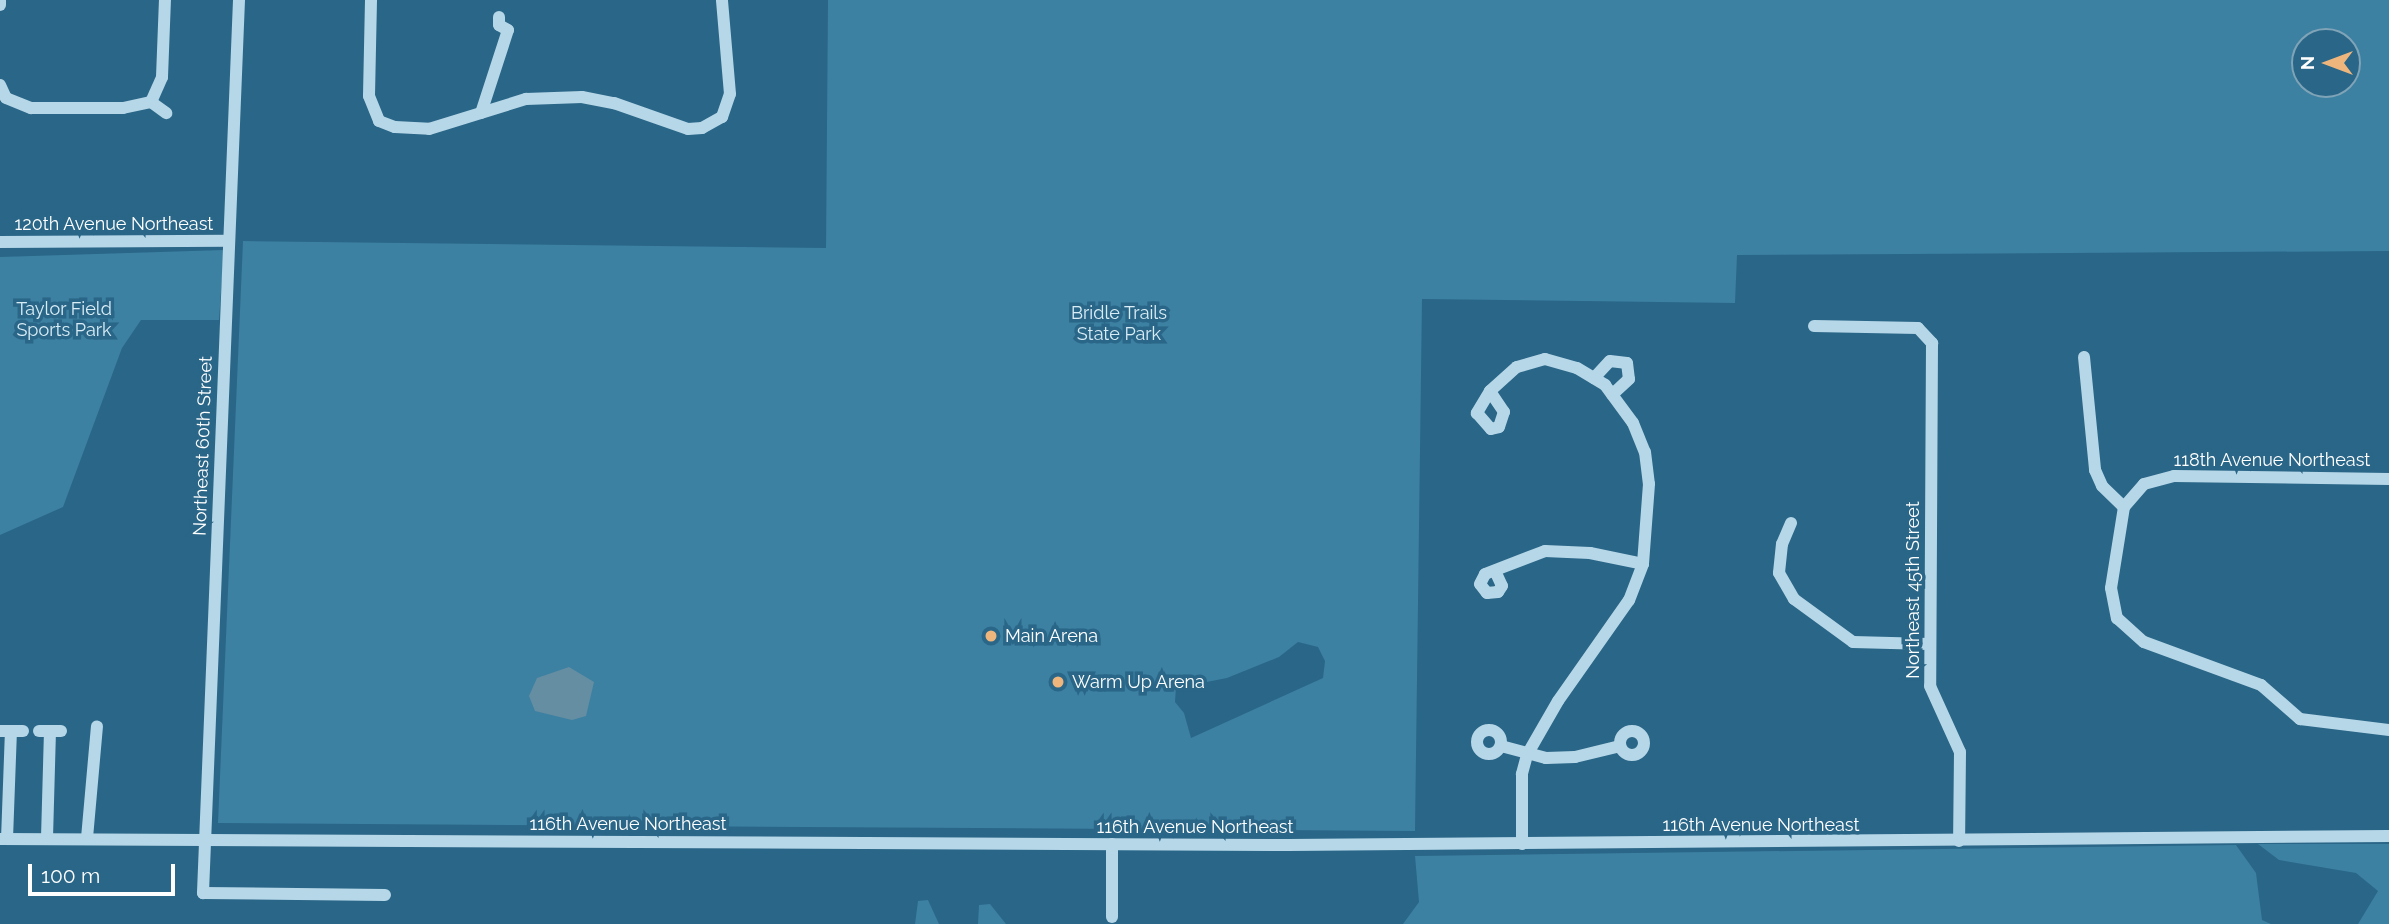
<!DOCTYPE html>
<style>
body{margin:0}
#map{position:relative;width:2389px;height:924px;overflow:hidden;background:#2a6687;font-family:Raleway,sans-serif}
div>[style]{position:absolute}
.green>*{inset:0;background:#3c80a2}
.water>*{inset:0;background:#668ea3}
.minor>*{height:12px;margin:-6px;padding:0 6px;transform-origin:6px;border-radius:6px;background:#b6d7e8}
.minor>.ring{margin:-6px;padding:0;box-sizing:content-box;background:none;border:12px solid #b6d7e8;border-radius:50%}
.dots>*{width:19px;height:19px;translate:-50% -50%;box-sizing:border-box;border:4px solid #2a6687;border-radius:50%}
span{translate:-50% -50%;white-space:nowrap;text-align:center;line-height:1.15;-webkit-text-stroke:7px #2a6687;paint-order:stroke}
.street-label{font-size:18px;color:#fff}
.park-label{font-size:18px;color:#d9edf6}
.poi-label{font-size:18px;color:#fff}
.left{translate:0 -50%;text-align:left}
.north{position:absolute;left:2291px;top:28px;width:70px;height:70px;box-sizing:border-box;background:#2a6687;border:2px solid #7fa3b7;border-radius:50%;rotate:270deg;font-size:19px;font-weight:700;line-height:28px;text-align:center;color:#fff}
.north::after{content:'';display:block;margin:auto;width:24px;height:32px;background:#eeb67d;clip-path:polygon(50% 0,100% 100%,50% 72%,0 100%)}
.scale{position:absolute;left:28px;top:864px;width:147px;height:32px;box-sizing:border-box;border:4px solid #fff;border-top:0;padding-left:9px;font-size:21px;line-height:24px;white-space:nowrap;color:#fff;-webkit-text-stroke:5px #2a6687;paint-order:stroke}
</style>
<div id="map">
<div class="green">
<i style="clip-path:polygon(evenodd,828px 0,2389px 0,2389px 251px,1737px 255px,1735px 303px,1422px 299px,1415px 831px,218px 823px,243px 241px,826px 248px,828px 0,2305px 42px,2347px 42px,2347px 84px,2305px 84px,2305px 42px,828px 0,1298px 642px,1318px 647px,1325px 661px,1323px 678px,1191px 738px,1184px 713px,1175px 702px,1176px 688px,1227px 678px,1279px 657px,1298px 642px)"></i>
<i style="clip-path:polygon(224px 250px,219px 320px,141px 320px,122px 348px,63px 507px,0 535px,0 257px)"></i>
<i style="clip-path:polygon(2258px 844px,2389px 844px,2389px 924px,2358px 924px,2378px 891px,2356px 873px,2279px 860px)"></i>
<i style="clip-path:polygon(2236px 845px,2256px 873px,2262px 920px,2271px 924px,1403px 924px,1419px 902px,1415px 856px)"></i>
<i style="clip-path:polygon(928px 900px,939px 924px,915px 924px,918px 901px)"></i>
<i style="clip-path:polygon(990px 904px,1006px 924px,978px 924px,979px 905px)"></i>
</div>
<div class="water">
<i style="clip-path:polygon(569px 667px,594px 682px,586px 716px,572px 720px,535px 711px,529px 696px,537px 678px)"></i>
</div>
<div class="minor">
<i style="left:239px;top:0;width:894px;rotate:92.31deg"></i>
<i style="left:203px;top:893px;width:182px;rotate:0.6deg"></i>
<i style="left:371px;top:0;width:96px;rotate:91.2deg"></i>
<i style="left:369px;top:96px;width:27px;rotate:68deg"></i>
<i style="left:379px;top:121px;width:17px;rotate:21deg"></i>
<i style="left:395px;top:127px;width:34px;rotate:3deg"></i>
<i style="left:429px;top:129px;width:102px;rotate:-17.2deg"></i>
<i style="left:526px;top:99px;width:56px;rotate:-2deg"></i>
<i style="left:582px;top:97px;width:33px;rotate:11deg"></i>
<i style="left:614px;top:103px;width:78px;rotate:19.4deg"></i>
<i style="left:688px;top:129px;width:14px;rotate:-4deg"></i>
<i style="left:702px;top:128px;width:23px;rotate:-29deg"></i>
<i style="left:722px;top:117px;width:24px;rotate:-71deg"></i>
<i style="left:730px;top:94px;width:94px;rotate:-94.9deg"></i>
<i style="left:0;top:5px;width:5px;rotate:-90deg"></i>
<i style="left:0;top:85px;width:14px;rotate:65deg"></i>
<i style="left:6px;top:98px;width:27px;rotate:22deg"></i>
<i style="left:31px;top:108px;width:92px"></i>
<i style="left:123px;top:108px;width:29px;rotate:-12deg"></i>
<i style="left:151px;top:102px;width:27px;rotate:-66deg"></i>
<i style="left:162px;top:77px;width:77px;rotate:-87.8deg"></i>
<i style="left:151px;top:102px;width:19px;rotate:36deg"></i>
<i style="left:481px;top:113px;width:87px;rotate:-72deg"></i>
<i style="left:508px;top:30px;width:10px;rotate:-151deg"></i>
<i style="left:499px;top:25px;width:8px;rotate:-90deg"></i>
<i style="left:0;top:242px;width:228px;rotate:-0.3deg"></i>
<i style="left:1814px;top:326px;width:104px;rotate:1.1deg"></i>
<i style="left:1918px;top:328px;width:21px;rotate:47deg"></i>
<i style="left:1932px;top:343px;width:343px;rotate:90.3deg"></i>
<i style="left:1930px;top:686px;width:72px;rotate:65.6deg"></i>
<i style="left:1960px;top:752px;width:89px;rotate:90.6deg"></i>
<i style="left:2084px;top:357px;width:114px;rotate:84.4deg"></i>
<i style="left:2095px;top:470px;width:17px;rotate:66deg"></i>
<i style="left:2102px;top:486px;width:30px;rotate:44deg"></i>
<i style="left:2124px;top:507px;width:82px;rotate:99.1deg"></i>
<i style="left:2111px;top:588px;width:31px;rotate:79deg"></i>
<i style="left:2117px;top:618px;width:36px;rotate:42deg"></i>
<i style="left:2144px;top:642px;width:125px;rotate:20.2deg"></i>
<i style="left:2261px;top:685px;width:52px;rotate:41.1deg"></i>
<i style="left:2300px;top:719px;width:90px;rotate:7deg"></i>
<i style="left:1594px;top:378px;width:23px;rotate:-47deg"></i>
<i style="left:1610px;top:361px;width:17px;rotate:7deg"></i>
<i style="left:1627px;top:363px;width:16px;rotate:83deg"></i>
<i style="left:1629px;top:379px;width:23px;rotate:137deg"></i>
<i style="left:1490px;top:391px;width:26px;rotate:121deg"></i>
<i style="left:1477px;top:413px;width:21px;rotate:49deg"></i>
<i style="left:1491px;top:429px;width:8px;rotate:-14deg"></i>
<i style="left:1499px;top:427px;width:16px;rotate:-72deg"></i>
<i style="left:1504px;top:412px;width:25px;rotate:-124deg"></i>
<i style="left:1490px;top:391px;width:36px;rotate:-42deg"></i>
<i style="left:1517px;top:367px;width:29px;rotate:-16deg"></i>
<i style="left:1545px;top:359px;width:33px;rotate:16deg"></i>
<i style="left:1577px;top:368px;width:33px;rotate:31deg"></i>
<i style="left:1605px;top:385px;width:47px;rotate:53.6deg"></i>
<i style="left:1633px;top:423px;width:31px;rotate:68deg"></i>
<i style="left:1645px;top:452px;width:32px;rotate:83deg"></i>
<i style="left:1649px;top:484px;width:80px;rotate:94.3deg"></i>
<i style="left:1643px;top:564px;width:39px;rotate:111deg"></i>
<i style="left:1629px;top:600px;width:123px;rotate:125.1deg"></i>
<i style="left:1558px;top:701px;width:62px;rotate:119.9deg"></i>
<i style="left:1527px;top:755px;width:20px;rotate:105deg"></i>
<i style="left:1522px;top:774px;width:70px;rotate:90deg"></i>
<i style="left:2124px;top:507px;width:30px;rotate:-49deg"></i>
<i style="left:2144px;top:484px;width:31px;rotate:-15deg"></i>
<i style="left:2174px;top:476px;width:215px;rotate:0.8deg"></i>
<i style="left:1791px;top:523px;width:23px;rotate:113deg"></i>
<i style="left:1782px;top:544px;width:29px;rotate:96deg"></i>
<i style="left:1779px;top:573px;width:30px;rotate:60deg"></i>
<i style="left:1794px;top:599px;width:73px;rotate:36.1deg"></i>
<i style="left:1853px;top:642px;width:76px;rotate:1.5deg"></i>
<i style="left:1496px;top:573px;width:14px;rotate:65deg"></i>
<i style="left:1502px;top:586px;width:7px;rotate:124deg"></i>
<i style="left:1498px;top:592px;width:11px;rotate:175deg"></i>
<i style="left:1487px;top:593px;width:11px;rotate:-128deg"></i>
<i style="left:1480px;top:584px;width:11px;rotate:-63deg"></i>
<i style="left:1485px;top:574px;width:64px;rotate:-21deg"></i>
<i style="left:1545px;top:551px;width:45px;rotate:2.5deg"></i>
<i style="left:1590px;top:553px;width:54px;rotate:11.7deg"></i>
<i class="ring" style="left:1477px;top:730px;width:12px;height:12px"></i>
<i style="left:0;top:731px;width:23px"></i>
<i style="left:39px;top:731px;width:22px"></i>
<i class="ring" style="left:1620px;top:731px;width:12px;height:12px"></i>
<i style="left:1501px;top:746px;width:47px;rotate:14.9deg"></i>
<i style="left:1546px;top:758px;width:29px;rotate:-2deg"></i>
<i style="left:1575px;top:757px;width:46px;rotate:-13.7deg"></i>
<i style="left:47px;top:838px;width:107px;rotate:-88.4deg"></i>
<i style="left:87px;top:838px;width:112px;rotate:-84.9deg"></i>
<i style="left:0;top:839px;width:1288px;rotate:0.27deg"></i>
<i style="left:1288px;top:845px;width:1101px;rotate:-0.47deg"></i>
<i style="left:7px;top:839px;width:108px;rotate:-87.9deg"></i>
<i style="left:1112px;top:917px;width:73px;rotate:-90deg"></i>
</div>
<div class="dots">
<i style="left:991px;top:636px;background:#eeb67d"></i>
<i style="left:1058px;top:682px;background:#eeb67d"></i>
</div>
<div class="street-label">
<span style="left:114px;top:224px">120th Avenue Northeast</span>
<span style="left:203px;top:446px;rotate:-88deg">Northeast 60th Street</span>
<span style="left:2272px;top:460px">118th Avenue Northeast</span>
<span style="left:1913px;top:590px;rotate:-90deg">Northeast 45th Street</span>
<span style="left:628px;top:824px">116th Avenue Northeast</span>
<span style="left:1761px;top:825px">116th Avenue Northeast</span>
<span style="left:1195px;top:827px">116th Avenue Northeast</span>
</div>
<div class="park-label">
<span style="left:64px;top:320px">Taylor Field<br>Sports Park</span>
<span style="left:1119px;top:324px">Bridle Trails<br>State Park</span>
</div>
<div class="poi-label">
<span class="left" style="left:1005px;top:636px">Main Arena</span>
<span class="left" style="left:1072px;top:682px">Warm Up Arena</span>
</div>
<div class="north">N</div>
<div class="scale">100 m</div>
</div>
